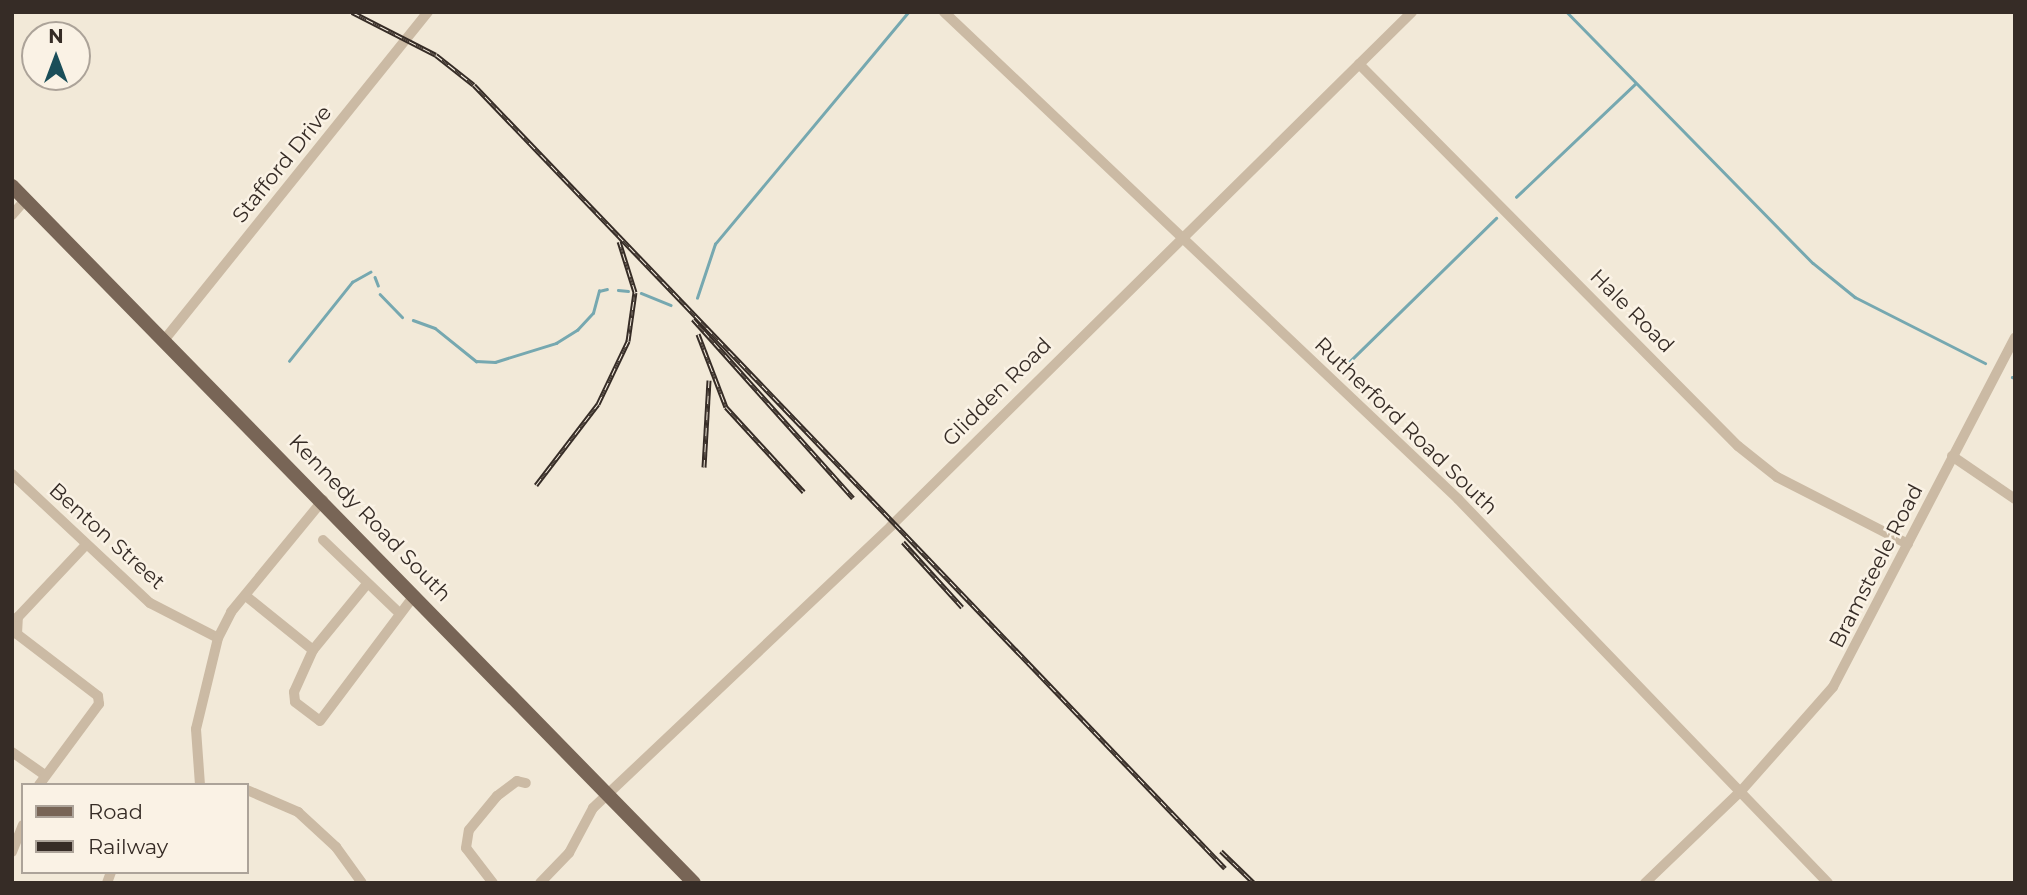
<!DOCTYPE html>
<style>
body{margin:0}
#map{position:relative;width:2027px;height:895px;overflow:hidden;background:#f2e9d8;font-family:Montserrat,sans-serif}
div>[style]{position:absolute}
.stream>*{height:2.5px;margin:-1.25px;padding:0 1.25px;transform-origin:1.25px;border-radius:1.25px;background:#76a8b0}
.minor>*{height:10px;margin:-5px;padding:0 5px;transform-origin:5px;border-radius:5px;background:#cbbaa4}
.major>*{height:14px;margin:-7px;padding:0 7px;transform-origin:7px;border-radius:7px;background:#786556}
.rail>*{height:5px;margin-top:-2.5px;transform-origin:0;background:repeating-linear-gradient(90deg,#faf2e5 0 8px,#362c26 0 16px);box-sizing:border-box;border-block:2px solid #362c26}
span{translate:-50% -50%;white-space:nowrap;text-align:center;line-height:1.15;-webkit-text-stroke:5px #faf2e5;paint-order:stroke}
.street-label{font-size:21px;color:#362c26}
.frame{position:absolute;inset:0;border:14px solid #362c26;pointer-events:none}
.legend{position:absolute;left:21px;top:783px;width:228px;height:91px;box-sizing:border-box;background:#faf2e5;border:2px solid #aca399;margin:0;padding:9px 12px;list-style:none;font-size:21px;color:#362c26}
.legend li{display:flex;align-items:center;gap:14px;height:35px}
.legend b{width:35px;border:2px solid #aca399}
.north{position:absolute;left:21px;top:21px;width:70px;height:70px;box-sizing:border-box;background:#faf2e5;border:2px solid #aca399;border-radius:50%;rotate:0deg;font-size:19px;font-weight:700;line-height:28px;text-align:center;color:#362c26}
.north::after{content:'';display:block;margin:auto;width:24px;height:32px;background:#1a4e59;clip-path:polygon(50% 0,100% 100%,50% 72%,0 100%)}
</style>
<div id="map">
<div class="stream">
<i style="left:1567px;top:12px;width:351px;rotate:45.6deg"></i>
<i style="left:1813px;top:263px;width:54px;rotate:39deg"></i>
<i style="left:1855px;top:297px;width:146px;rotate:26.9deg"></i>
<i style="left:1516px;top:197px;width:164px;rotate:-43.5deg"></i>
<i style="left:375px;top:277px;width:9px;rotate:69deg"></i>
<i style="left:618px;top:290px;width:10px;rotate:6deg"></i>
<i style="left:641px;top:293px;width:32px;rotate:22deg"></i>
<i style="left:380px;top:294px;width:32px;rotate:46deg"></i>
<i style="left:697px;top:298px;width:57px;rotate:-71.6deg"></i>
<i style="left:715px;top:244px;width:302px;rotate:-50.2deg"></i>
<i style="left:413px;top:320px;width:23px;rotate:20deg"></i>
<i style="left:435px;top:328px;width:53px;rotate:38.8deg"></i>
<i style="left:476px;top:361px;width:19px;rotate:3deg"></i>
<i style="left:495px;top:362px;width:64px;rotate:-17.3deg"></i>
<i style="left:556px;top:343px;width:25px;rotate:-32deg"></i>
<i style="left:577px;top:330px;width:23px;rotate:-47deg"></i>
<i style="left:593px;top:313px;width:23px;rotate:-75deg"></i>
<i style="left:599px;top:291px;width:8px;rotate:-14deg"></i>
<i style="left:289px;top:361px;width:101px;rotate:-51.4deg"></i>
<i style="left:352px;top:282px;width:21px;rotate:-29deg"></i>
<i style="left:1346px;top:365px;width:210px;rotate:-44.4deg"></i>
<i style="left:2012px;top:377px;width:3px;rotate:18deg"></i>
</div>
<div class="minor">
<i style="left:944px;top:12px;width:708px;rotate:43.45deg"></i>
<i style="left:1458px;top:499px;width:533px;rotate:46.06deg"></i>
<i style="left:1359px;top:64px;width:538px;rotate:45.23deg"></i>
<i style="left:1738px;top:446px;width:50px;rotate:38.5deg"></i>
<i style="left:1777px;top:477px;width:147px;rotate:27.1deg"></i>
<i style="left:12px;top:215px;width:20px;rotate:-49deg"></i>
<i style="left:165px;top:339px;width:420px;rotate:-51.2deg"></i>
<i style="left:1952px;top:456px;width:76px;rotate:34.3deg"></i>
<i style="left:12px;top:474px;width:189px;rotate:43.1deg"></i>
<i style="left:150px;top:603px;width:76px;rotate:27.2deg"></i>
<i style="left:323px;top:540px;width:104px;rotate:43.8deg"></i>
<i style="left:367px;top:584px;width:85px;rotate:129.3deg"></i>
<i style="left:313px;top:650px;width:46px;rotate:114.3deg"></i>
<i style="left:294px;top:692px;width:10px;rotate:84deg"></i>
<i style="left:295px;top:702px;width:31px;rotate:37deg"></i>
<i style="left:320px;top:721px;width:156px;rotate:-53.1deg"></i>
<i style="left:246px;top:596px;width:86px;rotate:38.9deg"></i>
<i style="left:12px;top:752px;width:38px;rotate:35deg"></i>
<i style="left:39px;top:785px;width:101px;rotate:-53.5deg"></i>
<i style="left:99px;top:704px;width:8px;rotate:-97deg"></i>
<i style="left:98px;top:696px;width:102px;rotate:-142.6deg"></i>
<i style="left:17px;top:634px;width:17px;rotate:-87deg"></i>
<i style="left:18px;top:617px;width:98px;rotate:-46.7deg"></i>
<i style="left:200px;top:785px;width:56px;rotate:-94.1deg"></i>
<i style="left:196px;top:729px;width:94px;rotate:-76.4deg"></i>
<i style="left:218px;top:638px;width:29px;rotate:-63deg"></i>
<i style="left:231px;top:612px;width:145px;rotate:-50.6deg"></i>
<i style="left:247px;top:790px;width:56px;rotate:23.3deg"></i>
<i style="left:298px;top:812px;width:52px;rotate:42.6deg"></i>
<i style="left:336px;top:847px;width:44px;rotate:54.2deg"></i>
<i style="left:12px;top:852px;width:29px;rotate:-68deg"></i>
<i style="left:107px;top:883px;width:12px;rotate:-70deg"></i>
<i style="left:493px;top:883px;width:44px;rotate:-127.6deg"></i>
<i style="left:466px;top:848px;width:18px;rotate:-81deg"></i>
<i style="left:469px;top:830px;width:44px;rotate:-50.5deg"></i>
<i style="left:497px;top:796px;width:25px;rotate:-37deg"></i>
<i style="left:517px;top:781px;width:9px;rotate:13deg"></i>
<i style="left:540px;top:883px;width:42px;rotate:-46deg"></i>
<i style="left:569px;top:853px;width:51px;rotate:-61.9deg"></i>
<i style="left:593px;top:808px;width:410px;rotate:-43.4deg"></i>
<i style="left:891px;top:526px;width:732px;rotate:-44.61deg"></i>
<i style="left:1645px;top:883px;width:133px;rotate:-43.8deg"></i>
<i style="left:1741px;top:791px;width:139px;rotate:-48.5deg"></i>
<i style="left:1833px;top:687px;width:394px;rotate:-62.5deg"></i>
</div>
<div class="major">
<i style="left:12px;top:186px;width:975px;rotate:45.62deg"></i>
</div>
<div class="rail">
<i style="left:352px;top:12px;width:94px;rotate:27.1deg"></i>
<i style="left:436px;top:55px;width:48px;rotate:38.3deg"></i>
<i style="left:474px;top:85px;width:1085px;rotate:46.2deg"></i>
<i style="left:693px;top:319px;width:240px;rotate:48.2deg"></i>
<i style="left:698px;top:334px;width:78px;rotate:69deg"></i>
<i style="left:726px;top:407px;width:115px;rotate:47.5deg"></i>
<i style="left:704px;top:467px;width:87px;rotate:-86.7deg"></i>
<i style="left:536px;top:485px;width:102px;rotate:-52.6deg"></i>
<i style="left:598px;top:404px;width:70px;rotate:-64.5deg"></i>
<i style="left:628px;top:341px;width:49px;rotate:-81.9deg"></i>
<i style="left:635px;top:292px;width:53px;rotate:-107.4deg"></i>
<i style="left:903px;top:542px;width:88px;rotate:47.8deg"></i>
<i style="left:1221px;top:851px;width:46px;rotate:44.1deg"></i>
</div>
<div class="street-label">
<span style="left:282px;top:164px;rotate:-51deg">Stafford Drive</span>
<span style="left:1632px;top:311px;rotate:45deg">Hale Road</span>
<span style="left:997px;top:392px;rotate:-45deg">Glidden Road</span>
<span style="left:1406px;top:426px;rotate:44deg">Rutherford Road South</span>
<span style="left:370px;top:518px;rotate:46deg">Kennedy Road South</span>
<span style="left:107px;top:536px;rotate:42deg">Benton Street</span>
<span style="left:1876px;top:566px;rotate:-63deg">Bramsteele Road</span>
</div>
<div class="frame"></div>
<ul class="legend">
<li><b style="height:9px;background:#786556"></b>Road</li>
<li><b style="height:9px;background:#362c26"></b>Railway</li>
</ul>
<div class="north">N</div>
</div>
